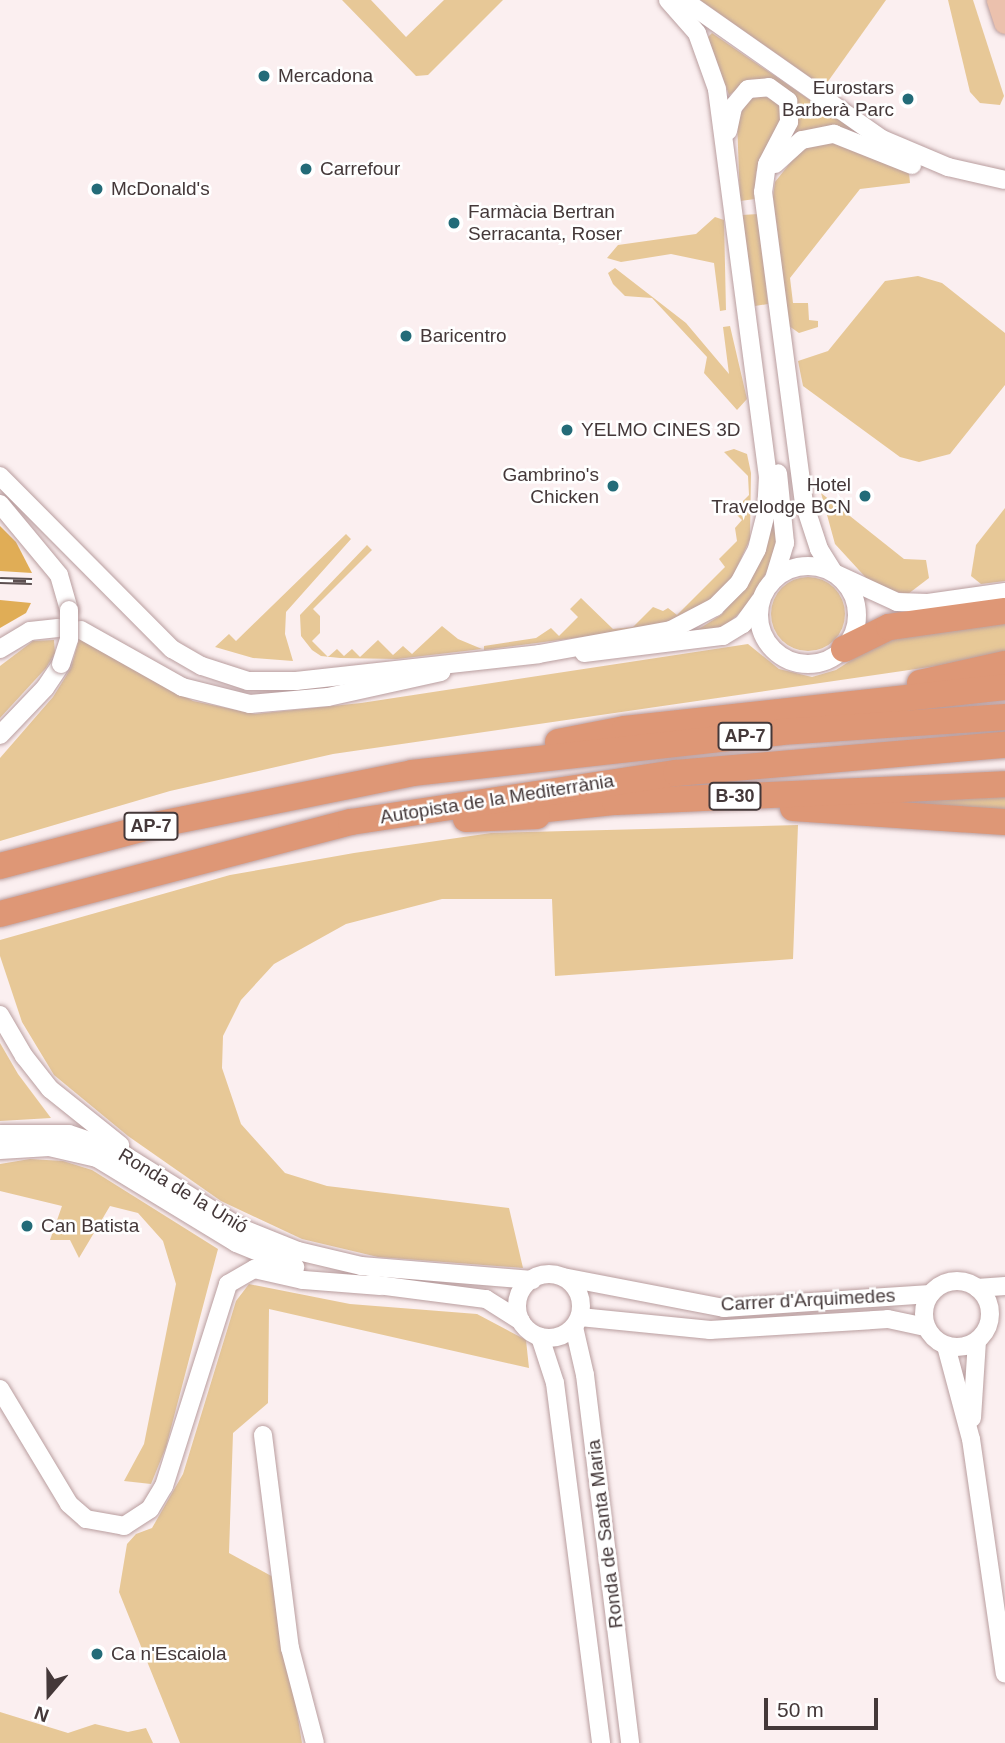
<!DOCTYPE html>
<meta charset="utf-8">
<style>
body{margin:0}
#map{position:relative;width:1005px;height:1743px;overflow:hidden;background:#fbeff0;font-family:Arial,sans-serif}
div>[style]{position:absolute}
.green>*{inset:0;background:#e7c897}
.round{border-radius:50%}
.forest>*{inset:0;background:#e0ad56}
.roads{filter:drop-shadow(0 0 2px #b99e9f) drop-shadow(0 0 2px #b99e9f)}
.minor>*{height:18px;margin:-9px;padding:0 9px;transform-origin:9px;border-radius:9px;background:#fff}
.minor>.ring{margin:-9px;padding:0;box-sizing:content-box;background:none;border:18px solid #fff;border-radius:50%}
.major>*{height:23px;margin:-11.5px;padding:0 11.5px;transform-origin:11.5px;border-radius:11.5px;background:#ebc1ad}
.highway>*{height:26px;margin:-13px;padding:0 13px;transform-origin:13px;border-radius:13px;background:#de9776}
.rail>*{height:7px;margin-top:-3.5px;transform-origin:0;background:repeating-linear-gradient(90deg,#fff 0 13px,#5c5051 0 26px);box-sizing:border-box;border-block:2px solid #5c5051}
.bridges{filter:drop-shadow(0 0 2px #b99e9f) drop-shadow(0 0 2px #b99e9f)}
.minor-bridge>*{height:18px;margin:-9px;padding:0 9px;transform-origin:9px;border-radius:9px;background:#fff}
.dots>*{width:19px;height:19px;translate:-50% -50%;box-sizing:border-box;border:4px solid #fff;border-radius:50%}
span{translate:-50% -50%;white-space:nowrap;text-align:center;line-height:1.15;-webkit-text-stroke:5px #fff;paint-order:stroke}
.shield-label span{padding:2px 5px;background:#fff;border:2px solid;border-radius:5px;-webkit-text-stroke-width:0}
.shield-label{font-size:18px;color:#443839;font-weight:700}
.poi-label{font-size:19px;color:#443839}
.left{translate:0 -50%;text-align:left}
.right{translate:-100% -50%;text-align:right}
.street-label{font-size:19px;color:#443839}
.north{position:absolute;left:14px;top:1659px;width:70px;height:70px;-webkit-text-stroke:5px #fff;paint-order:stroke;rotate:200deg;font-size:19px;font-weight:700;line-height:28px;text-align:center;color:#443839}
.north::after{content:'';display:block;margin:auto;width:24px;height:32px;background:#443839;clip-path:polygon(50% 0,100% 100%,50% 72%,0 100%)}
.scale{position:absolute;left:764px;top:1698px;width:114px;height:32px;box-sizing:border-box;border:4px solid #443839;border-top:0;padding-left:9px;font-size:21px;line-height:24px;white-space:nowrap;color:#443839;-webkit-text-stroke:5px #fff;paint-order:stroke}
</style>
<div id="map">
<div class="green">
<i style="clip-path:polygon(342px 0,371px 0,406px 37px,444px 0,503px 0,428px 75px,416px 76px)"></i>
<i style="clip-path:polygon(700px 0,886px 0,824px 87px)"></i>
<i style="clip-path:polygon(948px 0,973px 0,1004px 96px,1000px 105px,980px 103px,970px 92px)"></i>
<i style="clip-path:polygon(712px 33px,855px 131px,852px 134px,803px 131px,794px 135px,796px 104px,765px 79px,752px 80px,729px 95px,708px 37px)"></i>
<i style="clip-path:polygon(763px 96px,778px 102px,784px 115px,756px 172px,755px 199px,740px 201px,737px 120px,749px 99px)"></i>
<i style="clip-path:polygon(830px 142px,855px 147px,909px 173px,910px 183px,860px 189px,790px 278px,793px 303px,808px 303px,809px 320px,818px 321px,818px 327px,799px 333px,789px 326px,773px 197px,775px 182px,802px 148px)"></i>
<i style="clip-path:polygon(758px 214px,768px 304px,755px 306px,742px 215px)"></i>
<i style="clip-path:polygon(715px 217px,724px 220px,726px 310px,720px 311px,714px 263px,671px 254px,621px 262px,607px 258px,618px 245px,696px 234px)"></i>
<i style="clip-path:polygon(615px 268px,686px 323px,729px 374px,723px 327px,730px 326px,747px 399px,737px 410px,704px 373px,707px 357px,652px 298px,625px 296px,613px 284px,608px 273px)"></i>
<i style="clip-path:polygon(918px 276px,942px 283px,1005px 333px,1005px 385px,950px 454px,919px 462px,900px 457px,803px 386px,798px 361px,828px 351px,885px 281px)"></i>
<i style="clip-path:polygon(734px 449px,747px 454px,751px 473px,750px 539px,732px 578px,703px 606px,658px 627px,484px 650px,484px 646px,536px 638px,551px 628px,559px 636px,578px 617px,570px 609px,581px 598px,613px 629px,633px 627px,653px 607px,663px 611px,668px 608px,677px 615px,725px 567px,719px 559px,737px 541px,735px 528px,742px 520px,733px 511px,749px 495px,748px 476px,724px 452px)"></i>
<i style="clip-path:polygon(821px 493px,904px 559px,926px 560px,929px 578px,908px 594px,882px 589px,869px 581px,835px 544px)"></i>
<i style="clip-path:polygon(1005px 508px,1005px 581px,981px 584px,971px 576px,976px 545px)"></i>
<i style="clip-path:polygon(774px 514px,777px 541px,770px 566px,747px 606px,722px 629px,694px 632px,721px 615px,748px 583px,767px 545px)"></i>
<i style="clip-path:polygon(346px 534px,351px 539px,286px 612px,285px 634px,293px 661px,253px 658px,215px 647px,229px 634px,236px 641px)"></i>
<i style="clip-path:polygon(367px 545px,372px 550px,313px 609px,320px 616px,320px 633px,312px 641px,328px 657px,337px 649px,344px 656px,352px 649px,360px 657px,378px 640px,393px 655px,403px 646px,412px 654px,442px 626px,458px 639px,482px 649px,397px 659px,340px 658px,321px 656px,312px 650px,301px 636px,300px 615px)"></i>
<i class="round" style="left:771px;top:577px;width:74px;height:74px"></i>
<i style="clip-path:polygon(1005px 620px,1005px 656px,333px 754px,170px 791px,0 841px,0 758px,53px 697px,71px 668px,79px 639px,193px 701px,255px 714px,361px 703px,748px 644px,779px 669px,812px 677px,836px 670px,884px 639px)"></i>
<i style="clip-path:polygon(54px 640px,55px 653px,46px 668px,0 718px,0 666px,33px 641px)"></i>
<i style="clip-path:polygon(1005px 797px,1005px 813px,917px 807px,916px 801px)"></i>
<i style="clip-path:polygon(798px 825px,793px 959px,555px 976px,552px 899px,442px 899px,346px 924px,274px 964px,241px 1000px,223px 1036px,222px 1068px,241px 1124px,285px 1173px,327px 1186px,509px 1208px,523px 1268px,378px 1257px,302px 1239px,221px 1201px,128px 1136px,54px 1075px,22px 1022px,0 956px,0 940px,230px 875px,354px 853px,491px 833px)"></i>
<i style="clip-path:polygon(0 1043px,18px 1074px,51px 1118px,0 1121px)"></i>
<i style="clip-path:polygon(30px 1159px,63px 1161px,92px 1170px,218px 1249px,166px 1447px,151px 1484px,124px 1481px,144px 1444px,176px 1284px,163px 1241px,138px 1213px,110px 1206px,79px 1258px,70px 1240px,50px 1240px,62px 1206px,0 1191px,0 1164px)"></i>
<i style="clip-path:polygon(249px 1284px,350px 1304px,477px 1314px,526px 1340px,529px 1368px,269px 1309px,268px 1403px,233px 1433px,229px 1553px,275px 1578px,302px 1743px,180px 1743px,119px 1592px,127px 1544px,136px 1534px,152px 1528px,183px 1474px,236px 1301px)"></i>
<i style="clip-path:polygon(0 1712px,68px 1733px,95px 1724px,128px 1732px,146px 1728px,153px 1743px,0 1743px)"></i>
</div>
<div class="forest">
<i style="clip-path:polygon(0 526px,16px 542px,32px 573px,0 571px)"></i>
<i style="clip-path:polygon(0 600px,31px 603px,26px 613px,0 628px)"></i>
</div>
<div class="roads">
<div class="minor">
<i style="left:684px;top:0;width:242px;rotate:35.1deg"></i>
<i style="left:882px;top:139px;width:72px;rotate:23deg"></i>
<i style="left:948px;top:167px;width:58px;rotate:12.8deg"></i>
<i style="left:728px;top:131px;width:25px;rotate:-78deg"></i>
<i style="left:733px;top:107px;width:23px;rotate:-50deg"></i>
<i style="left:748px;top:89px;width:21px;rotate:-5deg"></i>
<i style="left:769px;top:87px;width:24px;rotate:36deg"></i>
<i style="left:788px;top:101px;width:21px;rotate:87deg"></i>
<i style="left:789px;top:122px;width:47px;rotate:117.6deg"></i>
<i style="left:767px;top:164px;width:28px;rotate:98deg"></i>
<i style="left:763px;top:192px;width:314px;rotate:82.5deg"></i>
<i style="left:804px;top:503px;width:48px;rotate:71.9deg"></i>
<i style="left:819px;top:549px;width:28px;rotate:58deg"></i>
<i style="left:834px;top:573px;width:69px;rotate:24.7deg"></i>
<i style="left:897px;top:602px;width:31px;rotate:2deg"></i>
<i style="left:928px;top:603px;width:78px;rotate:-8.1deg"></i>
<i style="left:775px;top:164px;width:36px;rotate:-42deg"></i>
<i style="left:802px;top:140px;width:33px;rotate:-11deg"></i>
<i style="left:834px;top:134px;width:84px;rotate:21.7deg"></i>
<i style="left:0;top:476px;width:244px;rotate:45.2deg"></i>
<i style="left:172px;top:649px;width:34px;rotate:30deg"></i>
<i style="left:202px;top:666px;width:48px;rotate:18.1deg"></i>
<i style="left:248px;top:681px;width:48px"></i>
<i style="left:296px;top:681px;width:244px;rotate:-6.3deg"></i>
<i style="left:539px;top:654px;width:134px;rotate:-10.3deg"></i>
<i style="left:671px;top:630px;width:50px;rotate:-27.6deg"></i>
<i style="left:715px;top:607px;width:34px;rotate:-45deg"></i>
<i style="left:739px;top:583px;width:38px;rotate:-62deg"></i>
<i style="left:757px;top:549px;width:36px;rotate:-76deg"></i>
<i style="left:766px;top:514px;width:37px;rotate:-87deg"></i>
<i style="left:768px;top:477px;width:391px;rotate:-97.5deg"></i>
<i style="left:717px;top:89px;width:59px;rotate:-109.7deg"></i>
<i style="left:697px;top:33px;width:44px;rotate:-131.3deg"></i>
<i style="left:0;top:504px;width:92px;rotate:50.3deg"></i>
<i style="left:59px;top:575px;width:36px;rotate:74deg"></i>
<i class="ring" style="left:759px;top:566px;width:80px;height:80px"></i>
<i style="left:774px;top:579px;width:38px;rotate:-73deg"></i>
<i style="left:785px;top:543px;width:70px;rotate:-95.7deg"></i>
<i style="left:81px;top:630px;width:116px;rotate:29.4deg"></i>
<i style="left:182px;top:687px;width:70px;rotate:14deg"></i>
<i style="left:250px;top:704px;width:78px;rotate:-5.1deg"></i>
<i style="left:328px;top:697px;width:116px;rotate:-12.5deg"></i>
<i style="left:0;top:649px;width:35px;rotate:-31deg"></i>
<i style="left:30px;top:631px;width:28px;rotate:-6deg"></i>
<i style="left:584px;top:653px;width:140px;rotate:-7deg"></i>
<i style="left:723px;top:636px;width:23px;rotate:-31deg"></i>
<i style="left:743px;top:624px;width:29px;rotate:-54deg"></i>
<i style="left:0;top:735px;width:65px;rotate:-46.2deg"></i>
<i style="left:45px;top:688px;width:29px;rotate:-56deg"></i>
<i style="left:0;top:1015px;width:48px;rotate:59.7deg"></i>
<i style="left:24px;top:1056px;width:42px;rotate:51.8deg"></i>
<i style="left:50px;top:1089px;width:90px;rotate:38.7deg"></i>
<i style="left:0;top:1134px;width:69px"></i>
<i style="left:69px;top:1134px;width:50px;rotate:18.8deg"></i>
<i style="left:116px;top:1150px;width:147px;rotate:32deg"></i>
<i style="left:241px;top:1228px;width:61px;rotate:22deg"></i>
<i style="left:298px;top:1251px;width:65px;rotate:13.4deg"></i>
<i style="left:361px;top:1266px;width:172px;rotate:4.7deg"></i>
<i style="left:0;top:1150px;width:49px;rotate:-3.5deg"></i>
<i style="left:49px;top:1147px;width:49px;rotate:12.9deg"></i>
<i style="left:97px;top:1158px;width:163px;rotate:31.4deg"></i>
<i style="left:236px;top:1243px;width:64px;rotate:22.1deg"></i>
<i class="ring" style="left:517px;top:1274px;width:46px;height:46px"></i>
<i style="left:563px;top:1277px;width:164px;rotate:10.9deg"></i>
<i style="left:724px;top:1308px;width:207px;rotate:-3.9deg"></i>
<i class="ring" style="left:924px;top:1281px;width:48px;height:48px"></i>
<i style="left:370px;top:1284px;width:117px;rotate:7.4deg"></i>
<i style="left:486px;top:1299px;width:41px;rotate:32.2deg"></i>
<i style="left:977px;top:1288px;width:28px;rotate:-4deg"></i>
<i style="left:580px;top:1317px;width:131px;rotate:5.7deg"></i>
<i style="left:710px;top:1330px;width:178px;rotate:-3.5deg"></i>
<i style="left:888px;top:1319px;width:39px;rotate:12deg"></i>
<i style="left:574px;top:1327px;width:49px;rotate:77.1deg"></i>
<i style="left:585px;top:1375px;width:371px;rotate:83deg"></i>
<i style="left:540px;top:1337px;width:48px;rotate:71.9deg"></i>
<i style="left:555px;top:1383px;width:363px;rotate:82.7deg"></i>
<i style="left:946px;top:1346px;width:96px;rotate:75deg"></i>
<i style="left:971px;top:1439px;width:237px;rotate:81.8deg"></i>
<i style="left:0;top:1389px;width:134px;rotate:59deg"></i>
<i style="left:69px;top:1504px;width:23px;rotate:41deg"></i>
<i style="left:86px;top:1519px;width:39px;rotate:10deg"></i>
<i style="left:124px;top:1526px;width:31px;rotate:-33deg"></i>
<i style="left:150px;top:1509px;width:27px;rotate:-59deg"></i>
<i style="left:164px;top:1486px;width:212px;rotate:-72.4deg"></i>
<i style="left:228px;top:1284px;width:30px;rotate:-30deg"></i>
<i style="left:254px;top:1269px;width:50px;rotate:12.7deg"></i>
<i style="left:303px;top:1280px;width:78px;rotate:4.4deg"></i>
<i style="left:972px;top:1418px;width:77px;rotate:-86.3deg"></i>
<i style="left:263px;top:1435px;width:215px;rotate:82.8deg"></i>
<i style="left:290px;top:1648px;width:98px;rotate:75.3deg"></i>
</div>
<div class="major">
<i style="left:998px;top:0;width:23px;rotate:72deg"></i>
</div>
<div class="highway">
<i style="left:844px;top:649px;width:50px;rotate:-26.1deg"></i>
<i style="left:889px;top:627px;width:117px;rotate:-7.9deg"></i>
<i style="left:920px;top:683px;width:87px;rotate:-12.6deg"></i>
<i style="left:558px;top:742px;width:68px;rotate:-11deg"></i>
<i style="left:625px;top:729px;width:382px;rotate:-6.3deg"></i>
<i style="left:793px;top:808px;width:212px;rotate:3.8deg"></i>
<i style="left:518px;top:812px;width:98px;rotate:-5.9deg"></i>
<i style="left:615px;top:802px;width:390px;rotate:-2.6deg"></i>
<i style="left:466px;top:819px;width:71px;rotate:-2.4deg"></i>
<i style="left:0;top:866px;width:165px;rotate:-14.7deg"></i>
<i style="left:160px;top:824px;width:257px;rotate:-11.4deg"></i>
<i style="left:412px;top:773px;width:371px;rotate:-6.3deg"></i>
<i style="left:781px;top:732px;width:225px;rotate:-3.8deg"></i>
<i style="left:0;top:914px;width:363px;rotate:-14.7deg"></i>
<i style="left:351px;top:822px;width:329px;rotate:-8.6deg"></i>
<i style="left:676px;top:773px;width:330px;rotate:-4.9deg"></i>
</div>
</div>
<div class="rail">
<i style="left:0;top:580px;width:32px;rotate:2deg"></i>
</div>
<div class="bridges">
<div class="minor-bridge">
<i style="left:61px;top:664px;width:26px;rotate:-72deg"></i>
<i style="left:69px;top:639px;width:29px;rotate:-90deg"></i>
</div>
</div>
<div class="dots">
<i style="left:264px;top:76px;background:#236b78"></i>
<i style="left:908px;top:99px;background:#236b78"></i>
<i style="left:306px;top:169px;background:#236b78"></i>
<i style="left:97px;top:189px;background:#236b78"></i>
<i style="left:454px;top:223px;background:#236b78"></i>
<i style="left:406px;top:336px;background:#236b78"></i>
<i style="left:567px;top:430px;background:#236b78"></i>
<i style="left:613px;top:486px;background:#236b78"></i>
<i style="left:865px;top:496px;background:#236b78"></i>
<i style="left:27px;top:1226px;background:#236b78"></i>
<i style="left:97px;top:1654px;background:#236b78"></i>
</div>
<div class="shield-label">
<span style="left:745px;top:736px">AP-7</span>
<span style="left:735px;top:796px">B-30</span>
<span style="left:151px;top:826px">AP-7</span>
</div>
<div class="poi-label">
<span class="left" style="left:278px;top:76px">Mercadona</span>
<span class="right" style="left:894px;top:99px">Eurostars<br>Barberà Parc</span>
<span class="left" style="left:320px;top:169px">Carrefour</span>
<span class="left" style="left:111px;top:189px">McDonald's</span>
<span class="left" style="left:468px;top:223px">Farmàcia Bertran<br>Serracanta, Roser</span>
<span class="left" style="left:420px;top:336px">Baricentro</span>
<span class="left" style="left:581px;top:430px">YELMO CINES 3D</span>
<span class="right" style="left:599px;top:486px">Gambrino's<br>Chicken</span>
<span class="right" style="left:851px;top:496px">Hotel<br>Travelodge BCN</span>
<span class="left" style="left:41px;top:1226px">Can Batista</span>
<span class="left" style="left:111px;top:1654px">Ca n'Escaiola</span>
</div>
<div class="street-label">
<span style="left:497px;top:799px;rotate:-9deg">Autopista de la Mediterrània</span>
<span style="left:183px;top:1191px;rotate:31deg">Ronda de la Unió</span>
<span style="left:808px;top:1300px;rotate:-3deg">Carrer d'Arquimedes</span>
<span style="left:605px;top:1534px;rotate:-97deg">Ronda de Santa Maria</span>
</div>
<div class="north">N</div>
<div class="scale">50 m</div>
</div>
